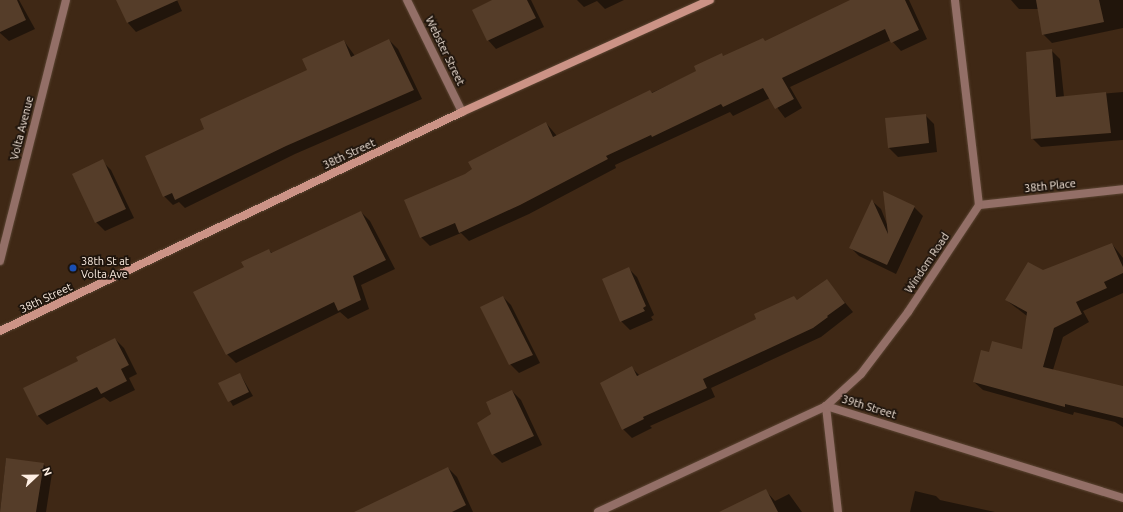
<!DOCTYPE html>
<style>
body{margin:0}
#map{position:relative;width:1123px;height:512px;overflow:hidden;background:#3f2815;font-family:Ubuntu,sans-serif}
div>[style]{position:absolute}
.shadow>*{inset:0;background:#0007}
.building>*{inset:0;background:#553d29}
.roads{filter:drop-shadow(0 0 1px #5a4432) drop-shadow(0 0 1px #5a4432)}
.minor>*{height:8px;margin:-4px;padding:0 4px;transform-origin:4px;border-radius:4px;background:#936f67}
.secondary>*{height:8px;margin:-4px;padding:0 4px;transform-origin:4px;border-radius:4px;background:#cc9386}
.dots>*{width:11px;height:11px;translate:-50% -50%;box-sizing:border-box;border:2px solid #1e140c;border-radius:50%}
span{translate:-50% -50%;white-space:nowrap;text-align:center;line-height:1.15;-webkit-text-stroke:3.5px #1e140c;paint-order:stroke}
.street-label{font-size:11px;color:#fdeee2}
.poi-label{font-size:11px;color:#fdeee2}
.left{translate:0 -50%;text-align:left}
.north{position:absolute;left:16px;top:456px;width:40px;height:40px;-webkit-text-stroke:3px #1e140c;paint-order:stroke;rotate:68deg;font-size:11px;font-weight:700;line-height:16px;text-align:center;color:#fdeee2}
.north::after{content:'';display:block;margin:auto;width:14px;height:18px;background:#fdeee2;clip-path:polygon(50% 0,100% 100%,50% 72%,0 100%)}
</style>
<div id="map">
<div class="shadow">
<i style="clip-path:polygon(19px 0,35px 29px,9px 41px,0 33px,0 1px)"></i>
<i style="clip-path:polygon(117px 0,177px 0,182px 11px,136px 32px,128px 23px)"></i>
<i style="clip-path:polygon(495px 0,531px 0,544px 27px,496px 49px,488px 40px)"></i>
<i style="clip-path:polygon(577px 0,624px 0,605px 9px,597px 1px,584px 7px)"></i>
<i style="clip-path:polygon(853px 0,909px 0,927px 39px,901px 51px,891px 40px,790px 87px,802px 108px,785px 118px,770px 98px,733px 116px,730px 112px,615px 165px,616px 168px,529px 214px,469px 241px,461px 233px,430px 246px,421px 237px,465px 175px,546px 123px,557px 136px,697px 72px,721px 54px,724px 57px,765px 42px)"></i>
<i style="clip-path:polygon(1123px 0,1123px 28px,1052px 43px,1043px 34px,1038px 9px,1019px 9px,1011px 0)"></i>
<i style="clip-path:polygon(389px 40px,398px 49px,422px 99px,295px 154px,185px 208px,179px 202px,173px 205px,164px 196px,206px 129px,308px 71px,344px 41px,355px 56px)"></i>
<i style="clip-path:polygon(1051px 50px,1060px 59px,1064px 97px,1123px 92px,1123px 140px,1041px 147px,1032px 138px)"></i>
<i style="clip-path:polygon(925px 115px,934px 124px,937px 152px,898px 157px,889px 148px)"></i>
<i style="clip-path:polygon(102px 161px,111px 170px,134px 218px,105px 231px,96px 222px,73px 175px)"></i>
<i style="clip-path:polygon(872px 201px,881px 209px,887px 224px,914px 207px,923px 216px,896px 274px,859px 256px,850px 247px)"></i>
<i style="clip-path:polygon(361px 212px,370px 221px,395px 269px,361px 285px,369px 309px,348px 319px,340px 312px,236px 363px,227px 354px,245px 268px,269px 250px,272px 253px)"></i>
<i style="clip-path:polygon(1112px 244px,1123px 258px,1123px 293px,1083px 311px,1089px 322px,1063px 337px,1053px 370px,1123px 387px,1123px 427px,1115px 422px,1074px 412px,1073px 415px,983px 390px,974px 382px,990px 353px,1023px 350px,1027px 316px,1006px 300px,1043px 271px)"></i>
<i style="clip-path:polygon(628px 268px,637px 277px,654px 315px,651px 317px,653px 320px,630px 330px,621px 321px)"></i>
<i style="clip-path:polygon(826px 280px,853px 312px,821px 337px,711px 388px,715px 397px,650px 426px,652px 428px,632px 438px,623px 429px,632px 368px,640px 376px,757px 319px,794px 297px,798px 301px)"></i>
<i style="clip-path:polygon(503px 297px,511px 305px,540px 363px,519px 373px,510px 364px)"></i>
<i style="clip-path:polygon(115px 339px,124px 348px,137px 374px,129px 378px,135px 390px,110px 402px,104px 397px,47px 425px,38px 416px,24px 388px,79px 361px)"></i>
<i style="clip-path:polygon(240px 374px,253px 396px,233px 406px,220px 384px)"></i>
<i style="clip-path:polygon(512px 391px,521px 400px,542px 445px,502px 463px,493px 454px,493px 414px)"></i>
<i style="clip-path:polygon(6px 459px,43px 464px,52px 473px,46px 512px,0 512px)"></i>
<i style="clip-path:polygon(448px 468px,457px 477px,473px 512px,357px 512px)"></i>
<i style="clip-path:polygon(765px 490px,775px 501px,789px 494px,802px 512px,728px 512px)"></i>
<i style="clip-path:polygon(915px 491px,936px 496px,940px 500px,995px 512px,910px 512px)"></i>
</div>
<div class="building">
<i style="clip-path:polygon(0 0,17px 0,26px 20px,0 32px)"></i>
<i style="clip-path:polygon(116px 0,178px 0,127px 23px)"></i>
<i style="clip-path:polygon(492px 0,527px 0,536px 18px,487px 41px,472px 10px)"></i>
<i style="clip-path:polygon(850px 0,905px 0,919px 30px,891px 43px,885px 29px,782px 78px,794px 99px,775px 109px,763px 88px,723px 107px,721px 104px,652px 137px,651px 135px,606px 156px,608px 159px,520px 205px,459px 233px,455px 223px,420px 238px,404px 200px,465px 174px,472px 169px,468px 162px,546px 122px,553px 137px,650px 90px,652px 93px,696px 71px,694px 66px,722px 53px,723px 56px,763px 38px,765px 41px)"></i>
<i style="clip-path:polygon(1036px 0,1099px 0,1104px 22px,1042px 35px)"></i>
<i style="clip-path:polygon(389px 39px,414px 90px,286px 146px,175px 200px,172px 193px,163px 197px,145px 156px,204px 129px,200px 119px,307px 70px,302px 59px,344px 40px,351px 57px)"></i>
<i style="clip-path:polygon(1052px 49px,1056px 97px,1106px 92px,1111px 133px,1031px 139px,1026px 52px)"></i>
<i style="clip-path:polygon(926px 114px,929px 143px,888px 148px,885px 118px)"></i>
<i style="clip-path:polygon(103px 159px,126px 209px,95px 223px,72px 174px)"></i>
<i style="clip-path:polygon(883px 191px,915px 206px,887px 265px,849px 248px,872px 199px,888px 234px)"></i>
<i style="clip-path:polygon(361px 211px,386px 260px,353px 276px,361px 300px,338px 311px,334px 302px,226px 355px,193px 292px,244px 267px,241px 262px,269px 249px,271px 253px)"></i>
<i style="clip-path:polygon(1112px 243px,1123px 267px,1123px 273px,1104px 282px,1107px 288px,1076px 302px,1082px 314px,1054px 328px,1043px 367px,1123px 386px,1123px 418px,1065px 404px,1065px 407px,973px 382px,981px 350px,989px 352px,992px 341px,1022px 349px,1027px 312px,1005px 300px,1028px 262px,1043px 270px)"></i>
<i style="clip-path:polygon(629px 267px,646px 306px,643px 308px,645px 311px,620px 322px,602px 279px)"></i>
<i style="clip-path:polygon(827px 279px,845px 303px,827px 316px,828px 317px,813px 328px,703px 379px,707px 388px,643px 417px,644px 419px,622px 430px,600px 383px,632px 366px,637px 376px,756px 319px,754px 314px,794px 296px,797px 300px)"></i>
<i style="clip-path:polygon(503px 296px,533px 355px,509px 365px,480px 307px)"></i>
<i style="clip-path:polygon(115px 338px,129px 365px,121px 369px,127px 381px,101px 394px,97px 387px,37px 416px,23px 388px,78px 361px,76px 357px)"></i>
<i style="clip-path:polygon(240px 373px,249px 392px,228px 402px,218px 383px)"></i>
<i style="clip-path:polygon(512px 390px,534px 436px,492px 455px,477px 423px,491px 414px,486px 402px)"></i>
<i style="clip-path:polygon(6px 458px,44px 463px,36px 512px,0 512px)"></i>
<i style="clip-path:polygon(448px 467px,466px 505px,452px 512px,354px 512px)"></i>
<i style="clip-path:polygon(766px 489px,778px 512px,719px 512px)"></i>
</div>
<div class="roads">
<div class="minor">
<i style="left:407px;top:0;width:125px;rotate:63.8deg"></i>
<i style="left:979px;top:205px;width:145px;rotate:-6.3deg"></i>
<i style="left:0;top:261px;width:269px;rotate:-75.8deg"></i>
<i style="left:598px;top:512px;width:251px;rotate:-24.9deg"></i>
<i style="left:826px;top:406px;width:311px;rotate:17.2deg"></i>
<i style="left:838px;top:512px;width:107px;rotate:-96.5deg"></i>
<i style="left:826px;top:406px;width:47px;rotate:-42.4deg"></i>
<i style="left:861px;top:374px;width:78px;rotate:-52.8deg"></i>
<i style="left:908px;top:312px;width:128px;rotate:-56.4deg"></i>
<i style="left:979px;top:205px;width:206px;rotate:-96.7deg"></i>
</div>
<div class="secondary">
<i style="left:0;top:331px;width:511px;rotate:-25.36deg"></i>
<i style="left:462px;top:112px;width:272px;rotate:-24.3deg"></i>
</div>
</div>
<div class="dots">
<i style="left:73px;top:268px;background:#1a4fb4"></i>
</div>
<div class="street-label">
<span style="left:445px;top:51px;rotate:64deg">Webster Street</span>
<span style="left:22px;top:128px;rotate:-76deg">Volta Avenue</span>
<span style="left:349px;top:154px;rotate:-25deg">38th Street</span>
<span style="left:1050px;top:186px;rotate:-6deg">38th Place</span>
<span style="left:927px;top:263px;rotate:-56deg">Windom Road</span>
<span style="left:46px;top:298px;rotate:-25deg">38th Street</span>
<span style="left:869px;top:407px;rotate:17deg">39th Street</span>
</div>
<div class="poi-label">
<span class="left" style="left:81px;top:268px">38th St at<br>Volta Ave</span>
</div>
<div class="north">N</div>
</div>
